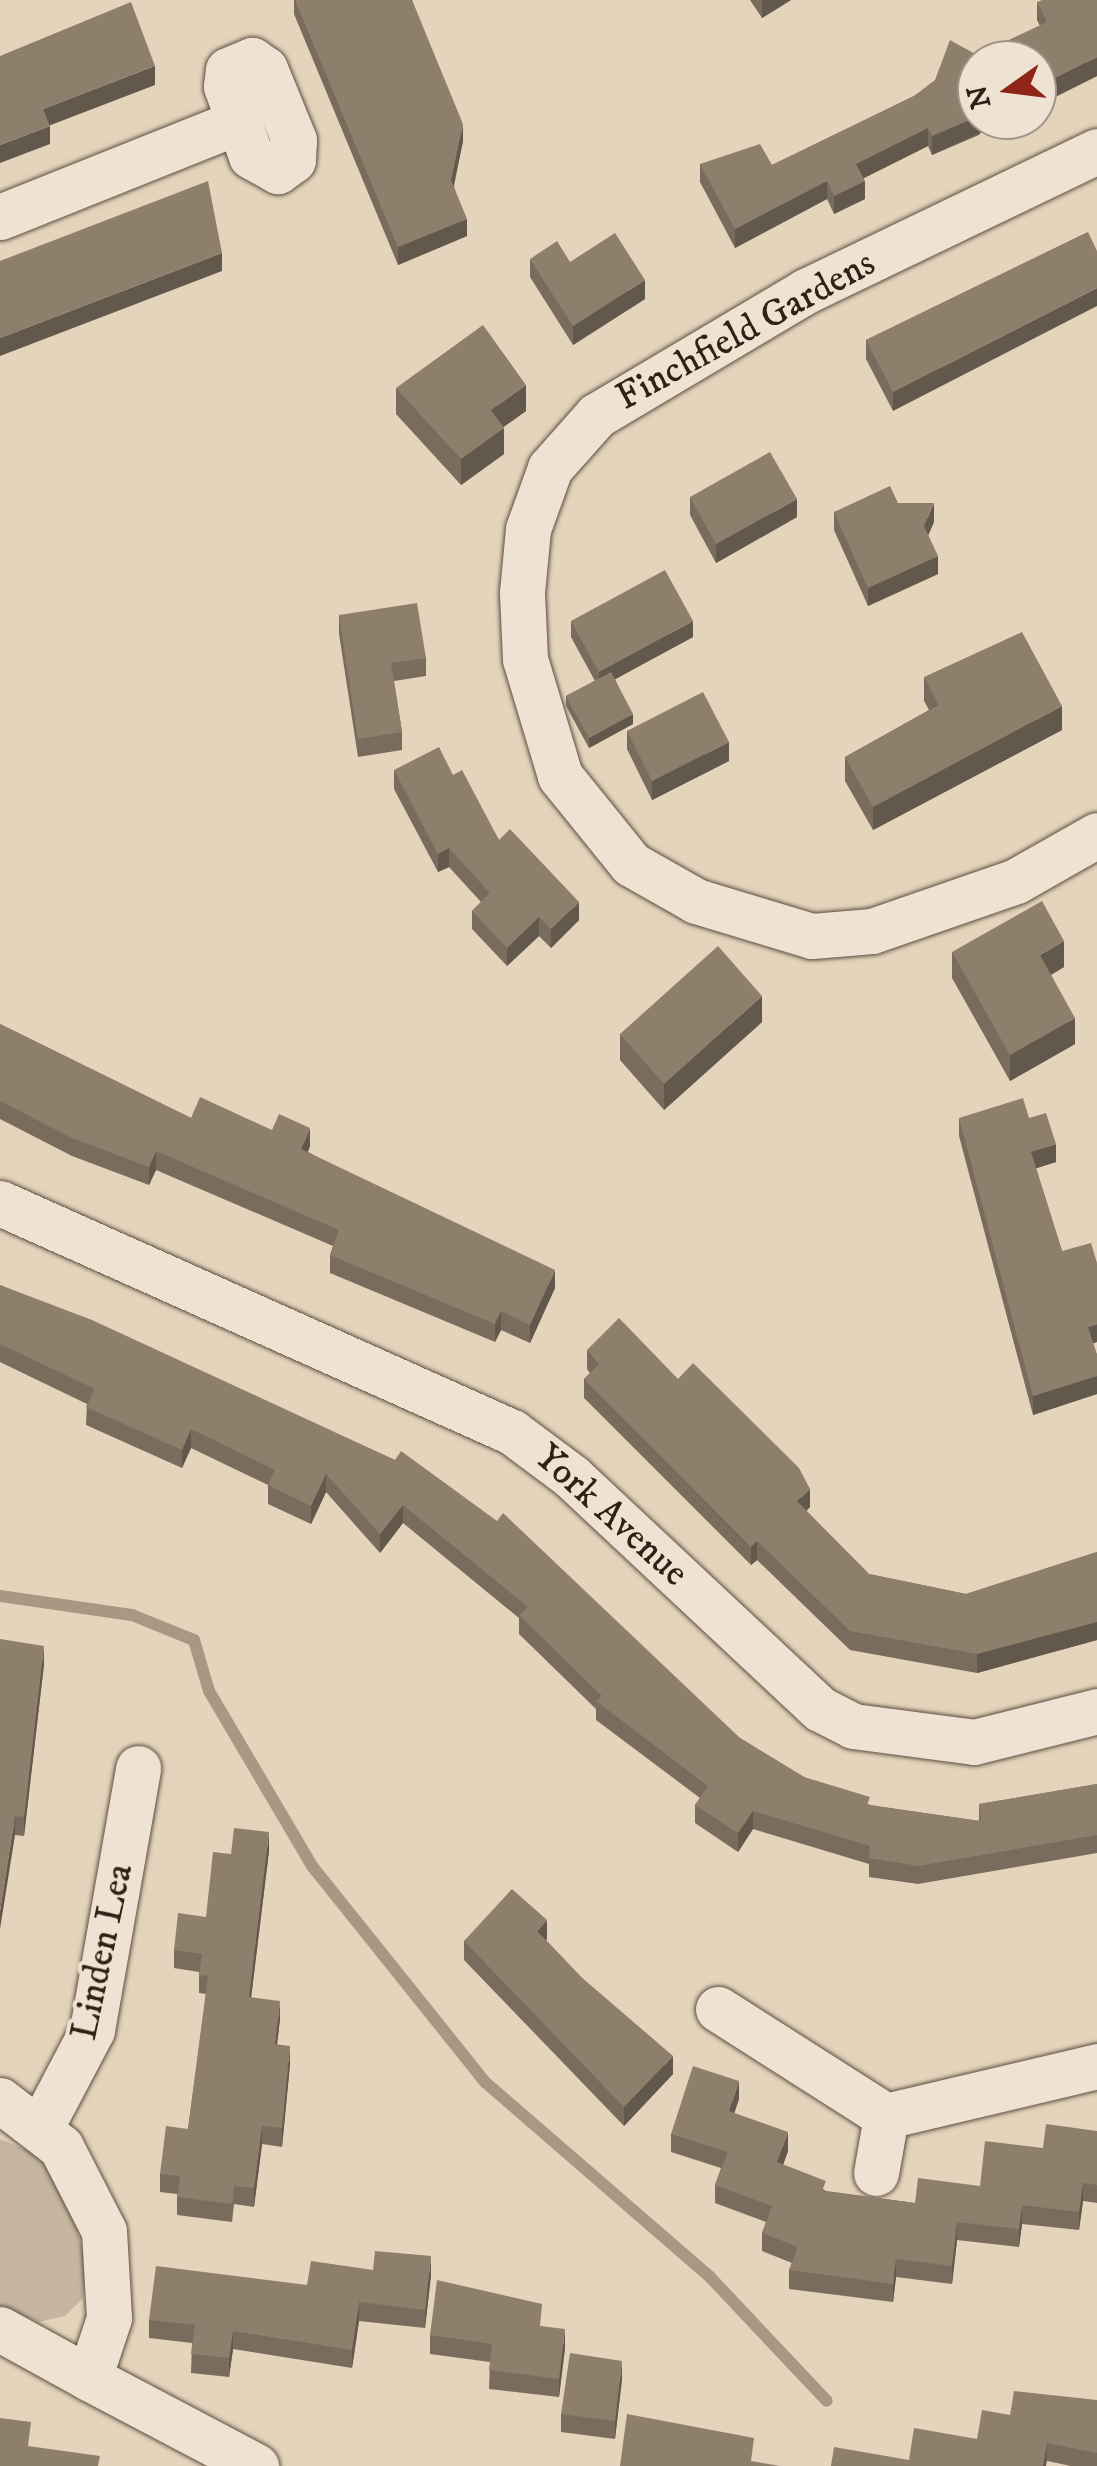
<!DOCTYPE html>
<style>
body{margin:0}
#map{position:relative;width:1097px;height:2466px;overflow:hidden;background:#e5d4bc;font-family:"IM FELL DW Pica",serif}
div>[style]{position:absolute}
.green>*{inset:0;background:#c6b6a0}
.stream>*{height:12px;margin:-6px;padding:0 6px;transform-origin:6px;border-radius:6px;background:#a79783}
.roads{filter:drop-shadow(0 0 2px #5c4e3f) drop-shadow(0 0 2px #5c4e3f)}
.minor>*{height:45px;margin:-22.5px;padding:0 22.5px;transform-origin:22.5px;border-radius:22.5px;background:#eee3d3}
.wall>*{inset:0;background:#7a6c5d}
.shaded-wall>*{inset:0;background:#63584c}
.building>*{inset:0;background:#8e7e6c}
span{translate:-50% -50%;white-space:nowrap;text-align:center;line-height:1.15;-webkit-text-stroke:8px #eee3d3;paint-order:stroke}
.street-label{font-size:38px;color:#2f2115}
.north{position:absolute;left:957px;top:40px;width:100px;height:100px;box-sizing:border-box;background:#eee3d3;border:2px solid #a29587;border-radius:50%;rotate:256deg;font-size:28px;font-weight:700;line-height:40px;text-align:center;color:#2f2115}
.north::after{content:'';display:block;margin:auto;width:35px;height:45px;background:#8f2418;clip-path:polygon(50% 0,100% 100%,50% 72%,0 100%)}
</style>
<div id="map">
<div class="green">
<i style="clip-path:polygon(0 2139px,37px 2154px,71px 2204px,85px 2261px,83px 2298px,65px 2316px,39px 2322px,0 2306px)"></i>
</div>
<div class="stream">
<i style="left:0;top:1596px;width:133px;rotate:8.2deg"></i>
<i style="left:132px;top:1615px;width:67px;rotate:22deg"></i>
<i style="left:194px;top:1640px;width:53px;rotate:73.6deg"></i>
<i style="left:209px;top:1691px;width:203px;rotate:59.5deg"></i>
<i style="left:312px;top:1866px;width:277px;rotate:51.3deg"></i>
<i style="left:485px;top:2082px;width:298px;rotate:40.9deg"></i>
<i style="left:710px;top:2277px;width:170px;rotate:46.7deg"></i>
</div>
<div class="roads">
<div class="minor">
<i style="left:252px;top:60px;width:16px;rotate:35deg"></i>
<i style="left:265px;top:69px;width:77px;rotate:67.8deg"></i>
<i style="left:294px;top:140px;width:20px;rotate:93deg"></i>
<i style="left:293px;top:160px;width:19px;rotate:144deg"></i>
<i style="left:278px;top:171px;width:31px;rotate:-151deg"></i>
<i style="left:251px;top:156px;width:74px;rotate:-109.7deg"></i>
<i style="left:226px;top:86px;width:16px;rotate:-83deg"></i>
<i style="left:228px;top:70px;width:26px;rotate:-23deg"></i>
<i style="left:1097px;top:151px;width:323px;rotate:154.3deg"></i>
<i style="left:806px;top:291px;width:243px;rotate:149.3deg"></i>
<i style="left:597px;top:415px;width:71px;rotate:131.6deg"></i>
<i style="left:550px;top:468px;width:65px;rotate:109.8deg"></i>
<i style="left:528px;top:529px;width:64px;rotate:95.4deg"></i>
<i style="left:522px;top:593px;width:66px;rotate:87.4deg"></i>
<i style="left:525px;top:659px;width:122px;rotate:73.3deg"></i>
<i style="left:560px;top:776px;width:113px;rotate:51.1deg"></i>
<i style="left:631px;top:864px;width:75px;rotate:29.6deg"></i>
<i style="left:696px;top:901px;width:121px;rotate:16.8deg"></i>
<i style="left:812px;top:936px;width:60px;rotate:-4.8deg"></i>
<i style="left:872px;top:931px;width:152px;rotate:-19.1deg"></i>
<i style="left:1016px;top:881px;width:93px;rotate:-29.6deg"></i>
<i style="left:0;top:217px;width:256px;rotate:-21.8deg"></i>
<i style="left:0;top:1203px;width:561px;rotate:24.1deg"></i>
<i style="left:512px;top:1432px;width:74px;rotate:36.7deg"></i>
<i style="left:571px;top:1476px;width:341px;rotate:43.1deg"></i>
<i style="left:820px;top:1709px;width:37px;rotate:27deg"></i>
<i style="left:853px;top:1726px;width:122px;rotate:7.5deg"></i>
<i style="left:974px;top:1742px;width:127px;rotate:-14.1deg"></i>
<i style="left:718px;top:2009px;width:199px;rotate:32.5deg"></i>
<i style="left:886px;top:2116px;width:217px;rotate:-13.3deg"></i>
<i style="left:0;top:2100px;width:77px;rotate:37.6deg"></i>
<i style="left:61px;top:2147px;width:94px;rotate:62.9deg"></i>
<i style="left:104px;top:2231px;width:87px;rotate:86.7deg"></i>
<i style="left:109px;top:2318px;width:63px;rotate:108.4deg"></i>
<i style="left:89px;top:2378px;width:189px;rotate:27.8deg"></i>
<i style="left:42px;top:2125px;width:107px;rotate:-62.2deg"></i>
<i style="left:92px;top:2030px;width:266px;rotate:-80deg"></i>
<i style="left:876px;top:2173px;width:58px;rotate:-80deg"></i>
<i style="left:0;top:2329px;width:102px;rotate:28.8deg"></i>
</div>
</div>
<div class="wall">
<i style="clip-path:polygon(294px 0,412px 0,463px 141px,454px 186px,467px 236px,398px 265px,294px 14px)"></i>
<i style="clip-path:polygon(750px 0,791px 0,762px 18px)"></i>
<i style="clip-path:polygon(1037px 2px,1097px 76px,1037px 106px,1037px 60px,979px 135px,932px 155px,928px 146px,864px 178px,865px 199px,834px 214px,827px 199px,735px 248px,700px 182px,700px 164px,772px 165px,914px 96px,977px 55px,1040px 26px,1037px 20px)"></i>
<i style="clip-path:polygon(1088px 232px,893px 411px,866px 359px,866px 340px)"></i>
<i style="clip-path:polygon(530px 259px,570px 262px,645px 299px,573px 345px,530px 277px)"></i>
<i style="clip-path:polygon(396px 388px,526px 411px,503px 427px,504px 454px,461px 485px,396px 414px)"></i>
<i style="clip-path:polygon(690px 497px,797px 517px,716px 563px,690px 515px)"></i>
<i style="clip-path:polygon(898px 503px,934px 522px,928px 535px,938px 574px,868px 606px,834px 530px,834px 512px)"></i>
<i style="clip-path:polygon(339px 615px,426px 658px,426px 676px,394px 681px,402px 732px,402px 750px,358px 757px,339px 634px)"></i>
<i style="clip-path:polygon(571px 621px,693px 637px,615px 679px,633px 724px,589px 748px,566px 706px,566px 696px,595px 681px,571px 637px)"></i>
<i style="clip-path:polygon(924px 677px,1062px 730px,873px 830px,845px 781px,845px 757px,929px 710px,924px 701px)"></i>
<i style="clip-path:polygon(627px 731px,729px 761px,652px 800px,627px 749px)"></i>
<i style="clip-path:polygon(394px 770px,453px 775px,499px 840px,579px 920px,551px 948px,539px 936px,507px 966px,472px 929px,472px 911px,481px 902px,449px 867px,438px 872px,394px 789px)"></i>
<i style="clip-path:polygon(952px 952px,1064px 967px,1051px 975px,1075px 1044px,1010px 1081px,952px 978px)"></i>
<i style="clip-path:polygon(762px 1022px,664px 1110px,620px 1060px,620px 1034px)"></i>
<i style="clip-path:polygon(0 1024px,191px 1118px,272px 1130px,310px 1146px,308px 1152px,555px 1288px,530px 1343px,501px 1330px,495px 1342px,330px 1273px,330px 1255px,333px 1246px,156px 1170px,149px 1185px,72px 1156px,0 1119px)"></i>
<i style="clip-path:polygon(959px 1118px,1029px 1118px,1056px 1162px,1036px 1168px,1062px 1251px,1097px 1342px,1093px 1343px,1097px 1355px,1097px 1394px,1033px 1415px,959px 1136px)"></i>
<i style="clip-path:polygon(0 1285px,395px 1460px,740px 1738px,804px 1777px,870px 1805px,979px 1821px,979px 1804px,1097px 1784px,1097px 1853px,918px 1884px,869px 1877px,869px 1864px,753px 1829px,738px 1852px,695px 1823px,695px 1805px,700px 1798px,596px 1720px,596px 1709px,519px 1634px,519px 1618px,403px 1523px,380px 1553px,326px 1492px,311px 1524px,268px 1504px,268px 1485px,191px 1448px,182px 1468px,86px 1425px,87px 1404px,0 1362px)"></i>
<i style="clip-path:polygon(587px 1350px,678px 1379px,810px 1507px,806px 1511px,869px 1574px,966px 1594px,1097px 1552px,1097px 1640px,977px 1673px,850px 1650px,757px 1560px,751px 1565px,584px 1398px,584px 1379px,590px 1373px,587px 1369px)"></i>
<i style="clip-path:polygon(0 1639px,44px 1664px,24px 1836px,15px 1835px)"></i>
<i style="clip-path:polygon(269px 1851px,251px 1997px,280px 2019px,277px 2044px,290px 2064px,282px 2147px,262px 2144px,254px 2207px,234px 2204px,232px 2222px,177px 2215px,177px 2194px,160px 2192px,160px 2174px,188px 2129px,206px 1994px,199px 1993px,199px 1972px,174px 1968px,174px 1950px,206px 1917px,231px 1854px)"></i>
<i style="clip-path:polygon(547px 1939px,546px 1940px,673px 2074px,624px 2126px,464px 1960px,464px 1941px)"></i>
<i style="clip-path:polygon(739px 2099px,734px 2113px,788px 2151px,783px 2165px,826px 2191px,915px 2203px,980px 2186px,1043px 2148px,1097px 2131px,1097px 2203px,1083px 2201px,1079px 2230px,1022px 2224px,1019px 2247px,957px 2240px,952px 2284px,896px 2277px,893px 2302px,789px 2289px,789px 2270px,792px 2263px,762px 2251px,762px 2233px,766px 2222px,715px 2203px,715px 2185px,721px 2168px,671px 2152px,671px 2134px)"></i>
<i style="clip-path:polygon(373px 2270px,431px 2275px,425px 2328px,359px 2321px,352px 2368px,233px 2349px,229px 2377px,191px 2373px,192px 2343px,149px 2338px,149px 2320px)"></i>
<i style="clip-path:polygon(542px 2326px,565px 2348px,559px 2397px,489px 2389px,490px 2362px,430px 2354px,430px 2335px)"></i>
<i style="clip-path:polygon(622px 2379px,615px 2439px,561px 2432px,561px 2414px)"></i>
<i style="clip-path:polygon(1097px 2400px,1097px 2466px,1071px 2466px,1047px 2461px,1046px 2466px,831px 2466px,909px 2460px,977px 2439px,1010px 2415px)"></i>
</div>
<div class="shaded-wall">
<i style="clip-path:polygon(762px 0,791px 0,762px 18px)"></i>
<i style="clip-path:polygon(1097px 57px,1097px 76px,1037px 106px,1037px 87px)"></i>
<i style="clip-path:polygon(155px 66px,155px 85px,43px 128px,43px 109px)"></i>
<i style="clip-path:polygon(977px 117px,977px 120px,1008px 120px,932px 155px,932px 136px)"></i>
<i style="clip-path:polygon(463px 124px,463px 141px,451px 197px,451px 180px)"></i>
<i style="clip-path:polygon(50px 126px,50px 144px,0 163px,0 145px)"></i>
<i style="clip-path:polygon(928px 128px,928px 146px,856px 182px,856px 164px)"></i>
<i style="clip-path:polygon(827px 181px,827px 199px,735px 248px,735px 229px)"></i>
<i style="clip-path:polygon(865px 181px,865px 199px,834px 214px,834px 196px)"></i>
<i style="clip-path:polygon(467px 219px,467px 236px,398px 265px,398px 247px)"></i>
<i style="clip-path:polygon(222px 253px,222px 271px,0 356px,0 338px)"></i>
<i style="clip-path:polygon(645px 280px,645px 299px,573px 345px,573px 326px)"></i>
<i style="clip-path:polygon(1097px 288px,1097px 306px,893px 411px,893px 392px)"></i>
<i style="clip-path:polygon(526px 385px,526px 411px,491px 436px,491px 410px)"></i>
<i style="clip-path:polygon(504px 428px,504px 454px,461px 485px,461px 459px)"></i>
<i style="clip-path:polygon(797px 499px,797px 517px,716px 563px,716px 544px)"></i>
<i style="clip-path:polygon(934px 503px,934px 522px,924px 545px,924px 526px)"></i>
<i style="clip-path:polygon(938px 556px,938px 574px,868px 606px,868px 588px)"></i>
<i style="clip-path:polygon(693px 621px,693px 637px,599px 688px,599px 672px)"></i>
<i style="clip-path:polygon(1062px 706px,1062px 730px,873px 830px,873px 807px)"></i>
<i style="clip-path:polygon(633px 714px,633px 724px,589px 748px,589px 738px)"></i>
<i style="clip-path:polygon(729px 742px,729px 761px,652px 800px,652px 781px)"></i>
<i style="clip-path:polygon(449px 848px,449px 867px,438px 872px,438px 854px)"></i>
<i style="clip-path:polygon(579px 902px,579px 920px,551px 948px,551px 929px)"></i>
<i style="clip-path:polygon(539px 917px,539px 936px,507px 966px,507px 948px)"></i>
<i style="clip-path:polygon(1064px 941px,1064px 967px,1040px 981px,1040px 955px)"></i>
<i style="clip-path:polygon(762px 996px,762px 1022px,664px 1110px,664px 1084px)"></i>
<i style="clip-path:polygon(1075px 1018px,1075px 1044px,1010px 1081px,1010px 1055px)"></i>
<i style="clip-path:polygon(310px 1128px,310px 1146px,301px 1167px,301px 1149px)"></i>
<i style="clip-path:polygon(1056px 1144px,1056px 1162px,1031px 1170px,1031px 1152px)"></i>
<i style="clip-path:polygon(156px 1151px,156px 1170px,149px 1185px,149px 1167px)"></i>
<i style="clip-path:polygon(555px 1270px,555px 1288px,530px 1343px,530px 1325px)"></i>
<i style="clip-path:polygon(501px 1311px,501px 1330px,495px 1342px,495px 1324px)"></i>
<i style="clip-path:polygon(1097px 1324px,1097px 1342px,1088px 1345px,1088px 1327px)"></i>
<i style="clip-path:polygon(1097px 1376px,1097px 1394px,1033px 1415px,1033px 1396px)"></i>
<i style="clip-path:polygon(191px 1429px,191px 1448px,182px 1468px,182px 1450px)"></i>
<i style="clip-path:polygon(326px 1474px,326px 1492px,311px 1524px,311px 1506px)"></i>
<i style="clip-path:polygon(810px 1489px,810px 1507px,797px 1520px,797px 1501px)"></i>
<i style="clip-path:polygon(403px 1505px,403px 1523px,380px 1553px,380px 1534px)"></i>
<i style="clip-path:polygon(757px 1541px,757px 1560px,751px 1565px,751px 1547px)"></i>
<i style="clip-path:polygon(1097px 1622px,1097px 1640px,977px 1673px,977px 1654px)"></i>
<i style="clip-path:polygon(44px 1646px,44px 1664px,24px 1836px,24px 1817px)"></i>
<i style="clip-path:polygon(753px 1811px,753px 1829px,738px 1852px,738px 1833px)"></i>
<i style="clip-path:polygon(15px 1816px,15px 1835px,0 1929px,0 1911px)"></i>
<i style="clip-path:polygon(269px 1832px,269px 1851px,249px 2015px,249px 1997px)"></i>
<i style="clip-path:polygon(547px 1920px,547px 1939px,537px 1949px,537px 1931px)"></i>
<i style="clip-path:polygon(280px 2001px,280px 2019px,275px 2062px,275px 2044px)"></i>
<i style="clip-path:polygon(290px 2046px,290px 2064px,282px 2147px,282px 2128px)"></i>
<i style="clip-path:polygon(673px 2056px,673px 2074px,624px 2126px,624px 2107px)"></i>
<i style="clip-path:polygon(739px 2081px,739px 2099px,729px 2129px,729px 2111px)"></i>
<i style="clip-path:polygon(262px 2126px,262px 2144px,254px 2207px,254px 2188px)"></i>
<i style="clip-path:polygon(788px 2132px,788px 2151px,777px 2181px,777px 2162px)"></i>
<i style="clip-path:polygon(1083px 2183px,1083px 2201px,1079px 2230px,1079px 2212px)"></i>
<i style="clip-path:polygon(1022px 2205px,1022px 2224px,1019px 2247px,1019px 2229px)"></i>
<i style="clip-path:polygon(957px 2222px,957px 2240px,952px 2284px,952px 2266px)"></i>
<i style="clip-path:polygon(431px 2256px,431px 2275px,425px 2328px,425px 2310px)"></i>
<i style="clip-path:polygon(896px 2259px,896px 2277px,893px 2302px,893px 2284px)"></i>
<i style="clip-path:polygon(359px 2302px,359px 2321px,352px 2368px,352px 2350px)"></i>
<i style="clip-path:polygon(565px 2329px,565px 2348px,559px 2397px,559px 2379px)"></i>
<i style="clip-path:polygon(233px 2331px,233px 2349px,229px 2377px,229px 2358px)"></i>
<i style="clip-path:polygon(622px 2361px,622px 2379px,615px 2439px,615px 2421px)"></i>
<i style="clip-path:polygon(1047px 2443px,1046px 2466px,1043px 2466px)"></i>
</div>
<div class="building">
<i style="clip-path:polygon(295px 0,412px 0,463px 124px,451px 180px,467px 219px,398px 247px)"></i>
<i style="clip-path:polygon(1042px 0,1097px 0,1097px 57px,1037px 87px,1037px 60px,977px 60px,977px 117px,932px 136px,928px 128px,856px 164px,865px 181px,834px 196px,827px 181px,735px 229px,700px 164px,760px 144px,772px 165px,914px 96px,935px 80px,950px 40px,977px 55px,1047px 22px,1037px 2px)"></i>
<i style="clip-path:polygon(131px 2px,155px 66px,43px 109px,50px 126px,0 145px,0 56px)"></i>
<i style="clip-path:polygon(208px 181px,222px 253px,0 338px,0 261px)"></i>
<i style="clip-path:polygon(1088px 232px,1097px 251px,1097px 288px,893px 392px,866px 340px)"></i>
<i style="clip-path:polygon(615px 233px,645px 280px,573px 326px,530px 259px,557px 241px,570px 262px)"></i>
<i style="clip-path:polygon(483px 325px,526px 385px,491px 410px,504px 428px,461px 459px,396px 388px)"></i>
<i style="clip-path:polygon(770px 452px,797px 499px,716px 544px,690px 497px)"></i>
<i style="clip-path:polygon(890px 486px,898px 503px,934px 503px,924px 526px,938px 556px,868px 588px,834px 512px)"></i>
<i style="clip-path:polygon(665px 570px,693px 621px,599px 672px,571px 621px)"></i>
<i style="clip-path:polygon(417px 603px,426px 658px,391px 663px,402px 732px,358px 739px,339px 615px)"></i>
<i style="clip-path:polygon(1022px 632px,1062px 706px,873px 807px,845px 757px,939px 705px,924px 677px)"></i>
<i style="clip-path:polygon(611px 672px,633px 714px,589px 738px,566px 696px)"></i>
<i style="clip-path:polygon(703px 692px,729px 742px,652px 781px,627px 731px)"></i>
<i style="clip-path:polygon(439px 747px,453px 775px,462px 770px,499px 840px,510px 829px,579px 902px,551px 929px,539px 917px,507px 948px,472px 911px,490px 893px,449px 848px,438px 854px,394px 770px)"></i>
<i style="clip-path:polygon(1042px 901px,1064px 941px,1040px 955px,1075px 1018px,1010px 1055px,952px 952px)"></i>
<i style="clip-path:polygon(718px 946px,762px 996px,664px 1084px,620px 1034px)"></i>
<i style="clip-path:polygon(0 1024px,191px 1118px,200px 1097px,272px 1130px,279px 1114px,310px 1128px,301px 1149px,555px 1270px,530px 1325px,501px 1311px,495px 1324px,330px 1255px,339px 1230px,156px 1151px,149px 1167px,72px 1138px,0 1101px)"></i>
<i style="clip-path:polygon(1023px 1098px,1029px 1118px,1046px 1113px,1056px 1144px,1031px 1152px,1062px 1251px,1091px 1243px,1097px 1263px,1097px 1324px,1088px 1327px,1097px 1355px,1097px 1376px,1033px 1396px,959px 1118px)"></i>
<i style="clip-path:polygon(0 1285px,92px 1320px,395px 1460px,401px 1451px,497px 1521px,503px 1513px,740px 1738px,804px 1777px,870px 1797px,867px 1805px,981px 1821px,979px 1804px,1097px 1784px,1097px 1835px,918px 1866px,869px 1858px,870px 1846px,753px 1811px,738px 1833px,695px 1805px,708px 1786px,596px 1701px,602px 1696px,519px 1615px,528px 1607px,403px 1505px,380px 1534px,326px 1474px,311px 1506px,268px 1485px,275px 1470px,191px 1429px,182px 1450px,86px 1407px,95px 1389px,0 1344px)"></i>
<i style="clip-path:polygon(619px 1318px,678px 1379px,693px 1363px,799px 1468px,810px 1489px,797px 1501px,869px 1574px,966px 1594px,1097px 1552px,1097px 1622px,977px 1654px,850px 1631px,757px 1541px,751px 1547px,584px 1379px,599px 1364px,587px 1350px)"></i>
<i style="clip-path:polygon(0 1639px,44px 1646px,24px 1817px,15px 1816px,0 1911px)"></i>
<i style="clip-path:polygon(234px 1828px,269px 1832px,249px 1997px,280px 2001px,275px 2044px,290px 2046px,282px 2128px,262px 2126px,254px 2188px,234px 2186px,232px 2204px,177px 2197px,180px 2176px,160px 2174px,166px 2126px,188px 2129px,208px 1976px,199px 1975px,202px 1954px,174px 1950px,178px 1913px,206px 1917px,213px 1852px,231px 1854px)"></i>
<i style="clip-path:polygon(512px 1889px,547px 1920px,537px 1931px,580px 1976px,673px 2056px,624px 2107px,464px 1941px)"></i>
<i style="clip-path:polygon(693px 2066px,739px 2081px,729px 2111px,788px 2132px,777px 2162px,826px 2181px,822px 2191px,915px 2203px,918px 2178px,980px 2186px,985px 2141px,1043px 2148px,1046px 2124px,1097px 2131px,1097px 2185px,1083px 2183px,1079px 2212px,1022px 2205px,1019px 2229px,957px 2222px,952px 2266px,896px 2259px,893px 2284px,789px 2270px,798px 2247px,762px 2233px,772px 2206px,715px 2185px,728px 2152px,671px 2134px)"></i>
<i style="clip-path:polygon(375px 2251px,431px 2256px,425px 2310px,359px 2302px,352px 2350px,233px 2331px,229px 2358px,191px 2354px,195px 2325px,149px 2320px,156px 2266px,307px 2285px,311px 2261px,373px 2270px)"></i>
<i style="clip-path:polygon(437px 2280px,542px 2304px,540px 2326px,565px 2329px,559px 2379px,489px 2370px,492px 2344px,430px 2335px)"></i>
<i style="clip-path:polygon(570px 2353px,622px 2361px,615px 2421px,561px 2414px)"></i>
<i style="clip-path:polygon(1014px 2391px,1097px 2400px,1097px 2453px,1047px 2443px,1043px 2466px,831px 2466px,834px 2447px,909px 2460px,914px 2428px,977px 2439px,982px 2410px,1010px 2415px)"></i>
<i style="clip-path:polygon(627px 2414px,754px 2438px,751px 2461px,780px 2466px,620px 2466px)"></i>
<i style="clip-path:polygon(0 2418px,31px 2422px,28px 2446px,100px 2456px,98px 2466px,0 2466px)"></i>
</div>
<div class="street-label">
<span style="left:746px;top:331px;rotate:-29deg">Finchfield Gardens</span>
<span style="left:611px;top:1516px;rotate:42deg">York Avenue</span>
<span style="left:103px;top:1952px;rotate:-78deg">Linden Lea</span>
</div>
<div class="north">N</div>
</div>
